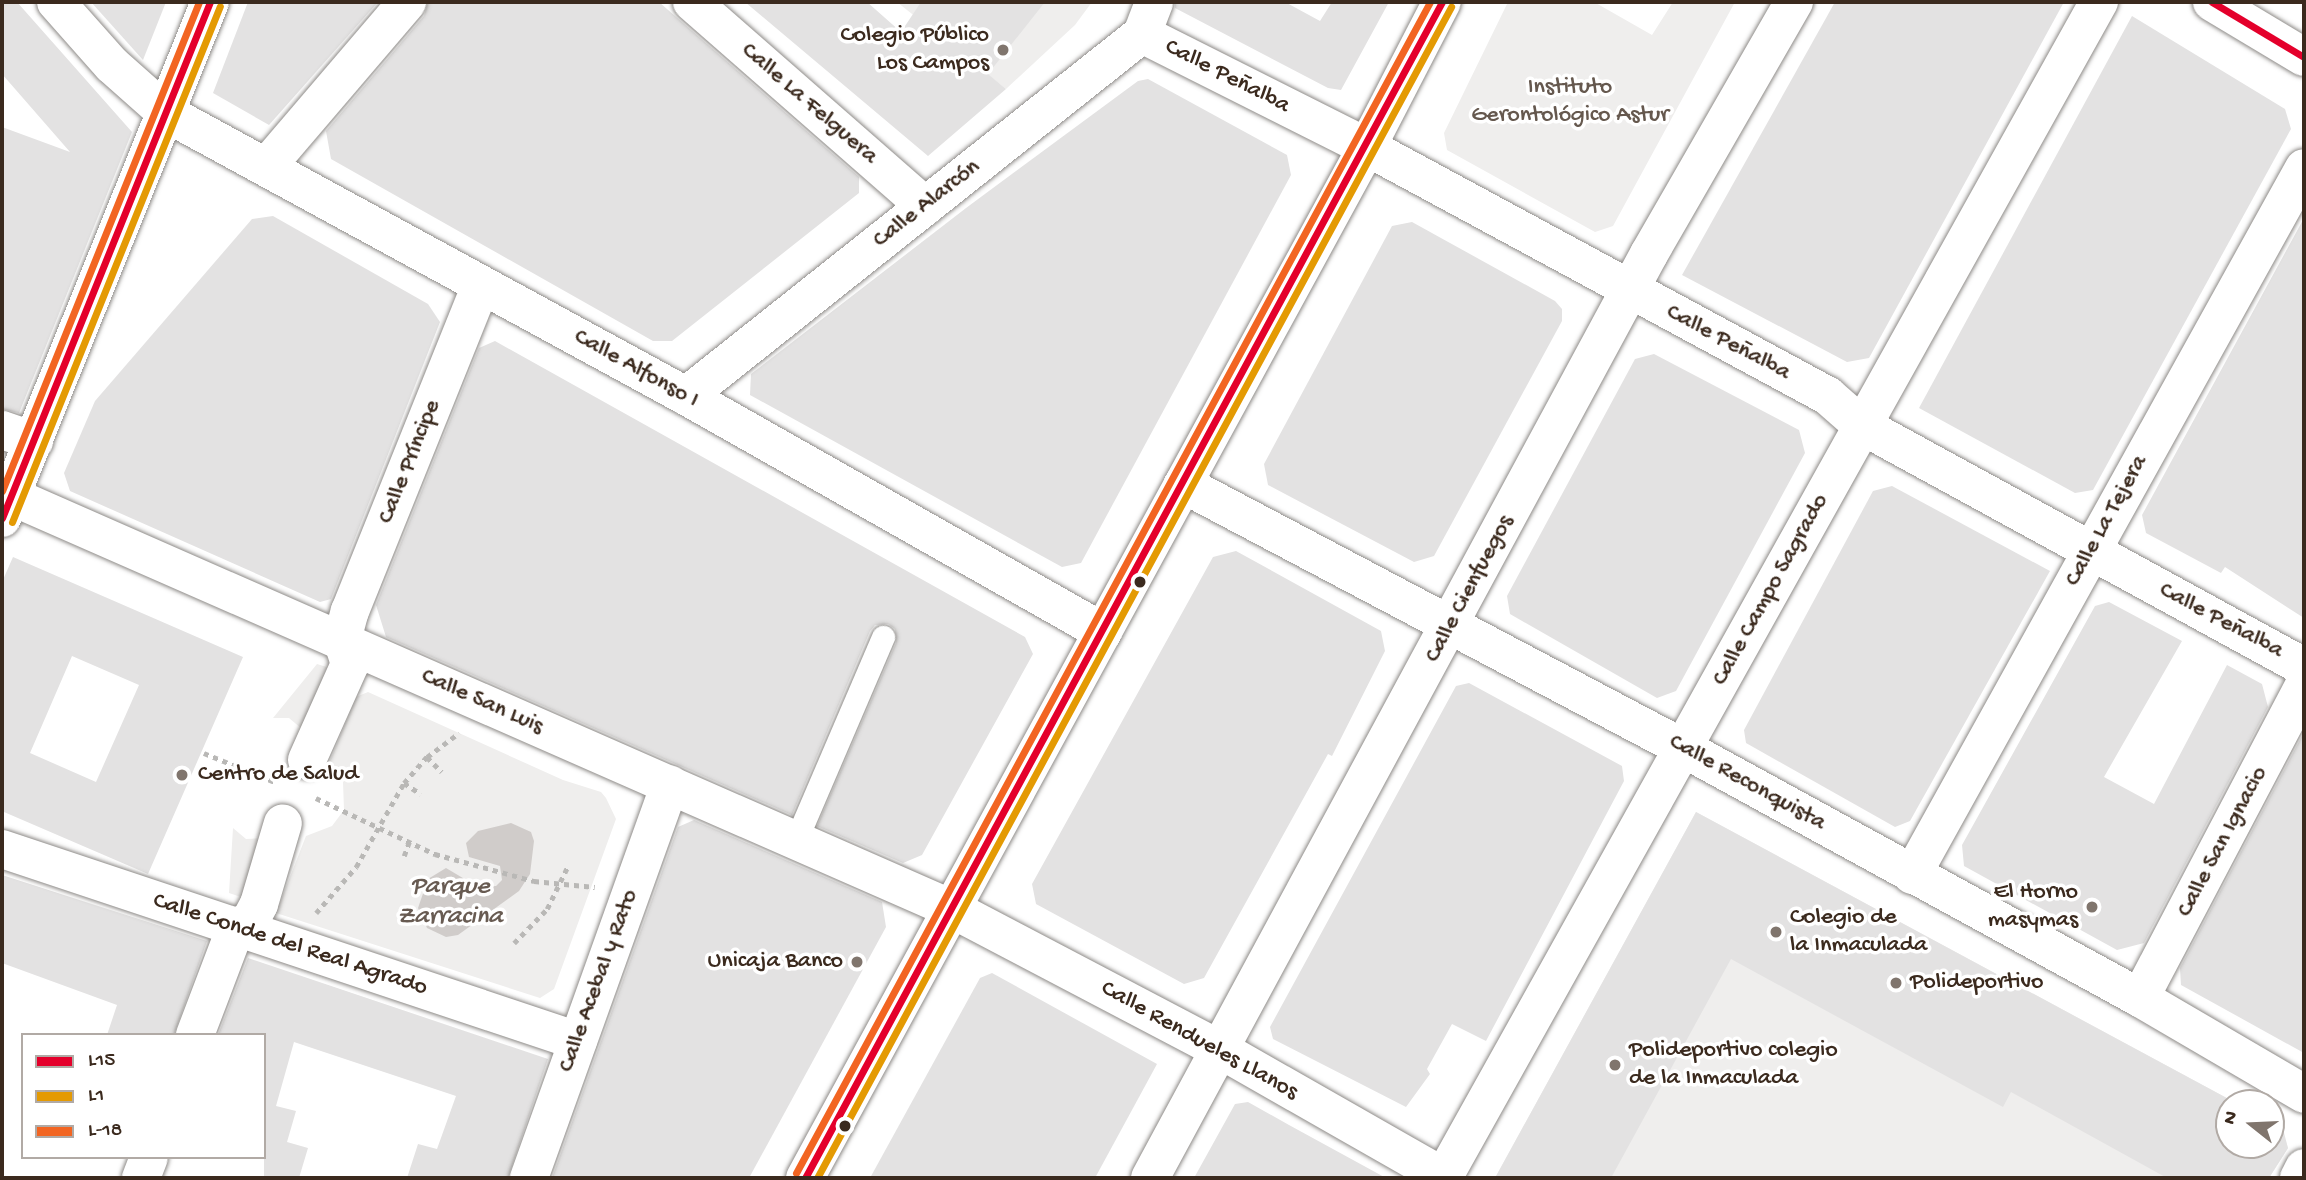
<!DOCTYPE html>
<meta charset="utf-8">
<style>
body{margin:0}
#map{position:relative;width:2306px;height:1180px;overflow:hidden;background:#fff;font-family:"Gochi Hand",sans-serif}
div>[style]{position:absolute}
.built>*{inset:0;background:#efeeed}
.water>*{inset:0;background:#d0ccca}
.building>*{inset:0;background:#e3e2e2}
.path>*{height:4.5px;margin-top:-2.25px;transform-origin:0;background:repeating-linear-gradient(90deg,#b9b8b6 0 5px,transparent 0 10px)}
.roads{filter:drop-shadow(0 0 2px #8e8b88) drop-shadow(0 0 2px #8e8b88)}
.lane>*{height:23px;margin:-11.5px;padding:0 11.5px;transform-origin:11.5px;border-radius:11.5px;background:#fff}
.street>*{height:38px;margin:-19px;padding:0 19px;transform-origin:19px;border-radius:19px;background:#fff}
.secondary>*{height:38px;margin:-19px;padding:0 19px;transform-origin:19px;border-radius:19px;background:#fff}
.primary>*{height:38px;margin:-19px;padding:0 19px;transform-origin:19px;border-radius:19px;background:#fff}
.bus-1>*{height:7px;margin:-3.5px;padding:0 3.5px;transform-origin:3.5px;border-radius:3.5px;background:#e4002b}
.bus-2>*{height:7px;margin:-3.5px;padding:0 3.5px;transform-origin:3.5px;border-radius:3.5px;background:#e49a03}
.bus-3>*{height:7px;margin:-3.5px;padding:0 3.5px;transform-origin:3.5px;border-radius:3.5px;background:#f26522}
.dots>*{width:19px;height:19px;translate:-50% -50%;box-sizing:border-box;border:4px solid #fff;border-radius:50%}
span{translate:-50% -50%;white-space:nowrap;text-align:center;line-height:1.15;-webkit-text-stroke:7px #fff;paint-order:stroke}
.poi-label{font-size:24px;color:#3b2a1e}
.right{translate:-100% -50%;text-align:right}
.left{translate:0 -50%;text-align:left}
.street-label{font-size:24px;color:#3b2a1e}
.park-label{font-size:24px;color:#65584e}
.water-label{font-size:26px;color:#685b52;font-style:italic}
.frame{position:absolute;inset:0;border:4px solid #3b2a1e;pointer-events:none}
.legend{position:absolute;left:21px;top:1033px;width:245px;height:126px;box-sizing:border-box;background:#fff;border:2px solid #b1aaa5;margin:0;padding:9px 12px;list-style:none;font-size:21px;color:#3b2a1e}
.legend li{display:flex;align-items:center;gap:14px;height:35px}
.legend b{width:35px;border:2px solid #b1aaa5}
.north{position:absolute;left:2215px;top:1089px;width:70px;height:70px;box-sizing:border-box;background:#fff;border:2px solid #b1aaa5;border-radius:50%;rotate:288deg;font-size:19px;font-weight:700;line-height:28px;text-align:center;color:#3b2a1e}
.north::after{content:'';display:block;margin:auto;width:24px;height:32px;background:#80756d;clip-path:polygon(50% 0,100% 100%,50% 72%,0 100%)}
</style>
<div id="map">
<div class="built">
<i style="clip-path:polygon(897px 2px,1092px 2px,1075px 25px,1006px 89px)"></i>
<i style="clip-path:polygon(1508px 2px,1594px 2px,1652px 35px,1673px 2px,1735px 2px,1613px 226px,1595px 232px,1447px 150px,1444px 133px)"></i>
<i style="clip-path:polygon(317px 664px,333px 669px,302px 729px,289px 718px,273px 718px)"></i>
<i style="clip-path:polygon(368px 692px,563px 780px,601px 792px,606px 798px,616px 819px,554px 989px,540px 998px,276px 913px,306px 836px,332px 826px,344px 810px,343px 782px,330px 761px,356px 697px)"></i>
<i style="clip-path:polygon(1696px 812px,2236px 1103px,2229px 1103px,2229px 1145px,2271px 1145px,2271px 1122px,2281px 1127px,2288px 1148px,2269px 1178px,1495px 1178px)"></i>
<i style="clip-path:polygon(233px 828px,246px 839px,265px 838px,250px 900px,229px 893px)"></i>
</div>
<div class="water">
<i style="clip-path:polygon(511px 823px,531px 832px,534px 841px,530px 874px,519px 891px,458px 935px,446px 937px,427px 928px,418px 908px,428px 879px,446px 868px,478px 887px,496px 886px,502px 880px,500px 866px,469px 857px,466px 843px,478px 831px)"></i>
</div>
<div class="building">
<i style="clip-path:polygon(2px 2px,17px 2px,132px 132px,19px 413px,2px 409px,2px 127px,70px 152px,2px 74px)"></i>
<i style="clip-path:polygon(91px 2px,166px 2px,143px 60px)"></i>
<i style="clip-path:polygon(248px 2px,378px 2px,269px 125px,213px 93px)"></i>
<i style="clip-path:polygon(428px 2px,659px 2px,859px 177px,859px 193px,672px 341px,653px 341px,331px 159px,326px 131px,424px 16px)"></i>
<i style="clip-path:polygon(745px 2px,867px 2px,901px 32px,921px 2px,1045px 2px,988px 74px,1006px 89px,928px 156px)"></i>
<i style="clip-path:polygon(1175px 2px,1285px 2px,1320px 21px,1332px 2px,1389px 2px,1341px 90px,1328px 88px,1175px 8px)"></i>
<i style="clip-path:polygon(1835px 2px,2064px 2px,1869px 358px,1847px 362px,1682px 275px)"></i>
<i style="clip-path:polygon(2132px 16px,2285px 109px,2291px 129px,2093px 490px,2075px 493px,1919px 408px)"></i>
<i style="clip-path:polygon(1148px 79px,1287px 155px,1291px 175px,1081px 563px,1062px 567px,750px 395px,751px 374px,966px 208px,1138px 81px)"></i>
<i style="clip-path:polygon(273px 216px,428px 304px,440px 322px,331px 599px,320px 602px,70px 491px,64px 473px,95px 401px,252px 219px)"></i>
<i style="clip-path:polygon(2304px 218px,2304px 618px,2225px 567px,2221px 573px,2146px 533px,2142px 515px)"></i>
<i style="clip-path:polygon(1412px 222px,1555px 301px,1562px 309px,1562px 321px,1434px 556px,1414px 562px,1268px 485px,1264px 464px,1392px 226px)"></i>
<i style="clip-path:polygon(495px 341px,1025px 637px,1033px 654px,922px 855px,903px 863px,817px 826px,896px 643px,895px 629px,888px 624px,875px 625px,870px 631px,792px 815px,386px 637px,376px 605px,479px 348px)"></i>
<i style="clip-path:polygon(1654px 354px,1799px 430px,1805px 453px,1676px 691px,1657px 698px,1510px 614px,1507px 596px,1635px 359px)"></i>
<i style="clip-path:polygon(1892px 486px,2050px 571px,1910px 821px,1895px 827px,1746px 743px,1744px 730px,1873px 491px)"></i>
<i style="clip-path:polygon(1236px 551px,1381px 631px,1385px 651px,1332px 756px,1328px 754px,1204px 978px,1184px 984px,1036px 904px,1032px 884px,1213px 557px)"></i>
<i style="clip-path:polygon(evenodd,13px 557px,243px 657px,148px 874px,4px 812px,2px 817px,2px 582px,13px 557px,72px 656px,139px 685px,96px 782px,30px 753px,72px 656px)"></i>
<i style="clip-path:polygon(2109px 602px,2182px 641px,2104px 777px,2154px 804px,2227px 665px,2262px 684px,2268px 707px,2144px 943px,2117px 950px,1964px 866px,1962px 845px,2095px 606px)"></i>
<i style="clip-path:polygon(1469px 683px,1622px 766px,1624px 781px,1486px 1041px,1452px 1024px,1427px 1069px,1430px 1074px,1406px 1107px,1273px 1039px,1270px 1027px,1456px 686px)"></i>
<i style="clip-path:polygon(2304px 732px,2304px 1053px,2181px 985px,2180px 968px)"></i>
<i style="clip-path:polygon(1696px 812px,2236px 1103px,2229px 1103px,2229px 1145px,2271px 1145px,2271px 1122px,2283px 1129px,2288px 1148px,2269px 1178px,2167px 1178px,2011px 1092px,2003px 1107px,1731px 959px,1611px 1178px,1495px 1178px)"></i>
<i style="clip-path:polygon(694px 820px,882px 902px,886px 927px,749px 1178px,552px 1178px,678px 827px)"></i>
<i style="clip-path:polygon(2px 875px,207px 941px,174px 1035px,107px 1035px,117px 1005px,2px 963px)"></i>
<i style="clip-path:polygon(248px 958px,548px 1059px,508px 1178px,407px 1178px,418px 1144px,437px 1149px,456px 1096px,294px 1042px,276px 1106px,296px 1111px,287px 1142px,308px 1148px,299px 1178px,264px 1178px,264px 1035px,218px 1035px)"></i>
<i style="clip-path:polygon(992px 973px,1157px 1064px,1095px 1178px,870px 1178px,980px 978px)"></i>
<i style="clip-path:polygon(1248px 1102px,1289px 1125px,1386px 1178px,1194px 1178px,1235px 1104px)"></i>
</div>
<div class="path">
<i style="left:204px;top:753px;width:77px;rotate:22.2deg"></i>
<i style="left:427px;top:757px;width:21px;rotate:45deg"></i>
<i style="left:404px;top:783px;width:20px;rotate:33deg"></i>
<i style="left:316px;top:798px;width:132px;rotate:25.2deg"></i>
<i style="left:435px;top:854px;width:103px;rotate:15.3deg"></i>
<i style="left:534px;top:881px;width:61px;rotate:5.6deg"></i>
<i style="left:404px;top:856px;width:15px;rotate:-70deg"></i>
<i style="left:316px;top:913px;width:61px;rotate:-49deg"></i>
<i style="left:356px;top:867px;width:97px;rotate:-60.3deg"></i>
<i style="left:404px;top:783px;width:35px;rotate:-49deg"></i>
<i style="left:427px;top:757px;width:40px;rotate:-37deg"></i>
<i style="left:514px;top:943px;width:47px;rotate:-45.9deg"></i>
<i style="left:547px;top:909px;width:48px;rotate:-64deg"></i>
</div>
<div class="roads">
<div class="lane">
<i style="left:796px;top:840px;width:221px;rotate:-66.8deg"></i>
</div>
<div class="street">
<i style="left:56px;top:2px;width:84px;rotate:48.4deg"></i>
<i style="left:112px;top:65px;width:72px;rotate:41.6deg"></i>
<i style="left:166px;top:113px;width:592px;rotate:28.56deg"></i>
<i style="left:686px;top:396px;width:479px;rotate:29.5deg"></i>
<i style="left:692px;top:2px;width:310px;rotate:41.2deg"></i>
<i style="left:1142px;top:34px;width:252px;rotate:26.7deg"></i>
<i style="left:1367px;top:147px;width:524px;rotate:28.37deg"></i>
<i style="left:1828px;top:396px;width:44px;rotate:41.3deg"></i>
<i style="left:1861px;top:425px;width:505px;rotate:28.65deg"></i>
<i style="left:268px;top:165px;width:214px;rotate:-49.5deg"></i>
<i style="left:686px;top:396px;width:582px;rotate:-38.44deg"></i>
<i style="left:1142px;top:34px;width:34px;rotate:-69deg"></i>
<i style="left:2px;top:430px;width:34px;rotate:19deg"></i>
<i style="left:1183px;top:484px;width:565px;rotate:27.83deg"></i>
<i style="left:1683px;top:748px;width:521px;rotate:28.68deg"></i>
<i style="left:2140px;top:998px;width:190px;rotate:30.3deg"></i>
<i style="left:11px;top:496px;width:1028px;rotate:23.7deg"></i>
<i style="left:952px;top:909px;width:304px;rotate:27.7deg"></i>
<i style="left:1221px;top:1050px;width:257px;rotate:29.7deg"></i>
<i style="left:307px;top:760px;width:105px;rotate:-65.9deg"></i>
<i style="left:350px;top:664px;width:25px;rotate:-108deg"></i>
<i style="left:342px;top:640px;width:30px;rotate:-75deg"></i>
<i style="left:350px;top:611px;width:351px;rotate:-68.1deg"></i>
<i style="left:2px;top:849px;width:607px;rotate:18.43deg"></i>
<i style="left:1912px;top:875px;width:808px;rotate:-60.99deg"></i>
<i style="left:2140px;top:998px;width:353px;rotate:-62.3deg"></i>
<i style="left:195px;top:1035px;width:116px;rotate:-69.2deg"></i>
<i style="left:236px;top:927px;width:15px;rotate:-23deg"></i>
<i style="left:250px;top:921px;width:19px;rotate:-62deg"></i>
<i style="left:259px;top:904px;width:84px;rotate:-73.5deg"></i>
<i style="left:141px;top:1178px;width:22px;rotate:-69deg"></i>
<i style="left:529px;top:1178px;width:418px;rotate:-70.3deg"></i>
<i style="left:1150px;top:1178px;width:1050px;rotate:-61.63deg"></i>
<i style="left:1649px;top:254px;width:291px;rotate:-60.1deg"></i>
<i style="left:1443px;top:1178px;width:1347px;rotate:-60.85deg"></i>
<i style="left:2299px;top:1178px;width:11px;rotate:-63deg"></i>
</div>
<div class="secondary">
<i style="left:2212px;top:2px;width:107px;rotate:30.9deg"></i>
</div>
<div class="primary">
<i style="left:2px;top:518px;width:556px;rotate:-68.05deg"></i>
<i style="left:805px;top:1178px;width:1174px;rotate:-61.41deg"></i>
<i style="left:1367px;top:147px;width:163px;rotate:-62.7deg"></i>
</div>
</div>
<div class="bus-1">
<i style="left:2212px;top:2px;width:107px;rotate:30.9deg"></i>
<i style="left:2px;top:518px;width:556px;rotate:-68.05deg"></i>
<i style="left:805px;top:1178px;width:1337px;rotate:-61.56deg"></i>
</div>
<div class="bus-2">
<i style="left:12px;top:522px;width:556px;rotate:-68.05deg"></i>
<i style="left:817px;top:1178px;width:1332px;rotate:-61.57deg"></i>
</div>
<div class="bus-3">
<i style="left:2px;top:491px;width:527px;rotate:-68.06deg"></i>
<i style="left:796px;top:1173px;width:1332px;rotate:-61.57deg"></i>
</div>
<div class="dots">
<i style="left:1003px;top:50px;background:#80756d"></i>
<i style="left:1140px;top:582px;background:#3b2a1e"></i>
<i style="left:182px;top:775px;background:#80756d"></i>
<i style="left:2092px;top:907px;background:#80756d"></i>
<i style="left:1776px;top:932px;background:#80756d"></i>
<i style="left:857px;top:962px;background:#80756d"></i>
<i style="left:1896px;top:983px;background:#80756d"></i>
<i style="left:1615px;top:1065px;background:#80756d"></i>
<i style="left:845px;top:1126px;background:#3b2a1e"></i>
</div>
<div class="poi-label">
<span class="right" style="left:989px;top:50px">Colegio Público<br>Los Campos</span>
<span class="left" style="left:198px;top:775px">Centro de Salud</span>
<span class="right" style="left:2078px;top:907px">El Horno<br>masymas</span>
<span class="left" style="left:1790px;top:932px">Colegio de<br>la Inmaculada</span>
<span class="right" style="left:843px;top:962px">Unicaja Banco</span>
<span class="left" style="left:1910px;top:983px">Polideportivo</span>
<span class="left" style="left:1629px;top:1065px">Polideportivo colegio<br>de la Inmaculada</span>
</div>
<div class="street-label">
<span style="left:1227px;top:77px;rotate:27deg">Calle Peñalba</span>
<span style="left:809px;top:104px;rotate:41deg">Calle La Felguera</span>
<span style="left:927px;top:204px;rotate:-38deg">Calle Alarcón</span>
<span style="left:1728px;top:343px;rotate:28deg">Calle Peñalba</span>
<span style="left:636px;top:369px;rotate:29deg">Calle Alfonso I</span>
<span style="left:410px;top:462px;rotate:-68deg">Calle Príncipe</span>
<span style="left:2107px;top:521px;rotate:-61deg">Calle La Tejera</span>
<span style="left:1470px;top:589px;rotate:-62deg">Calle Cienfuegos</span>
<span style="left:1771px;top:590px;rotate:-61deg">Calle Campo Sagrado</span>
<span style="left:2221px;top:621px;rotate:28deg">Calle Peñalba</span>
<span style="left:482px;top:702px;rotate:24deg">Calle San Luis</span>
<span style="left:1747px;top:783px;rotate:29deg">Calle Reconquista</span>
<span style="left:2223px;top:842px;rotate:-62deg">Calle San Ignacio</span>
<span style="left:290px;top:945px;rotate:18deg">Calle Conde del Real Agrado</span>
<span style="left:599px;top:981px;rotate:-70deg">Calle Acebal y Rato</span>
<span style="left:1199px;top:1041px;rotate:29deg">Calle Rendueles Llanos</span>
</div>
<div class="park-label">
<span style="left:1570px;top:102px">Instituto<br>Gerontológico Astur</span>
</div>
<div class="water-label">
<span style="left:450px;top:903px">Parque<br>Zarracina</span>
</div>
<div class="frame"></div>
<ul class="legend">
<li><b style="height:9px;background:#e4002b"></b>L15</li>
<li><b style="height:9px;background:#e49a03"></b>L1</li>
<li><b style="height:9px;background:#f26522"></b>L-18</li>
</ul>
<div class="north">N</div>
</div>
